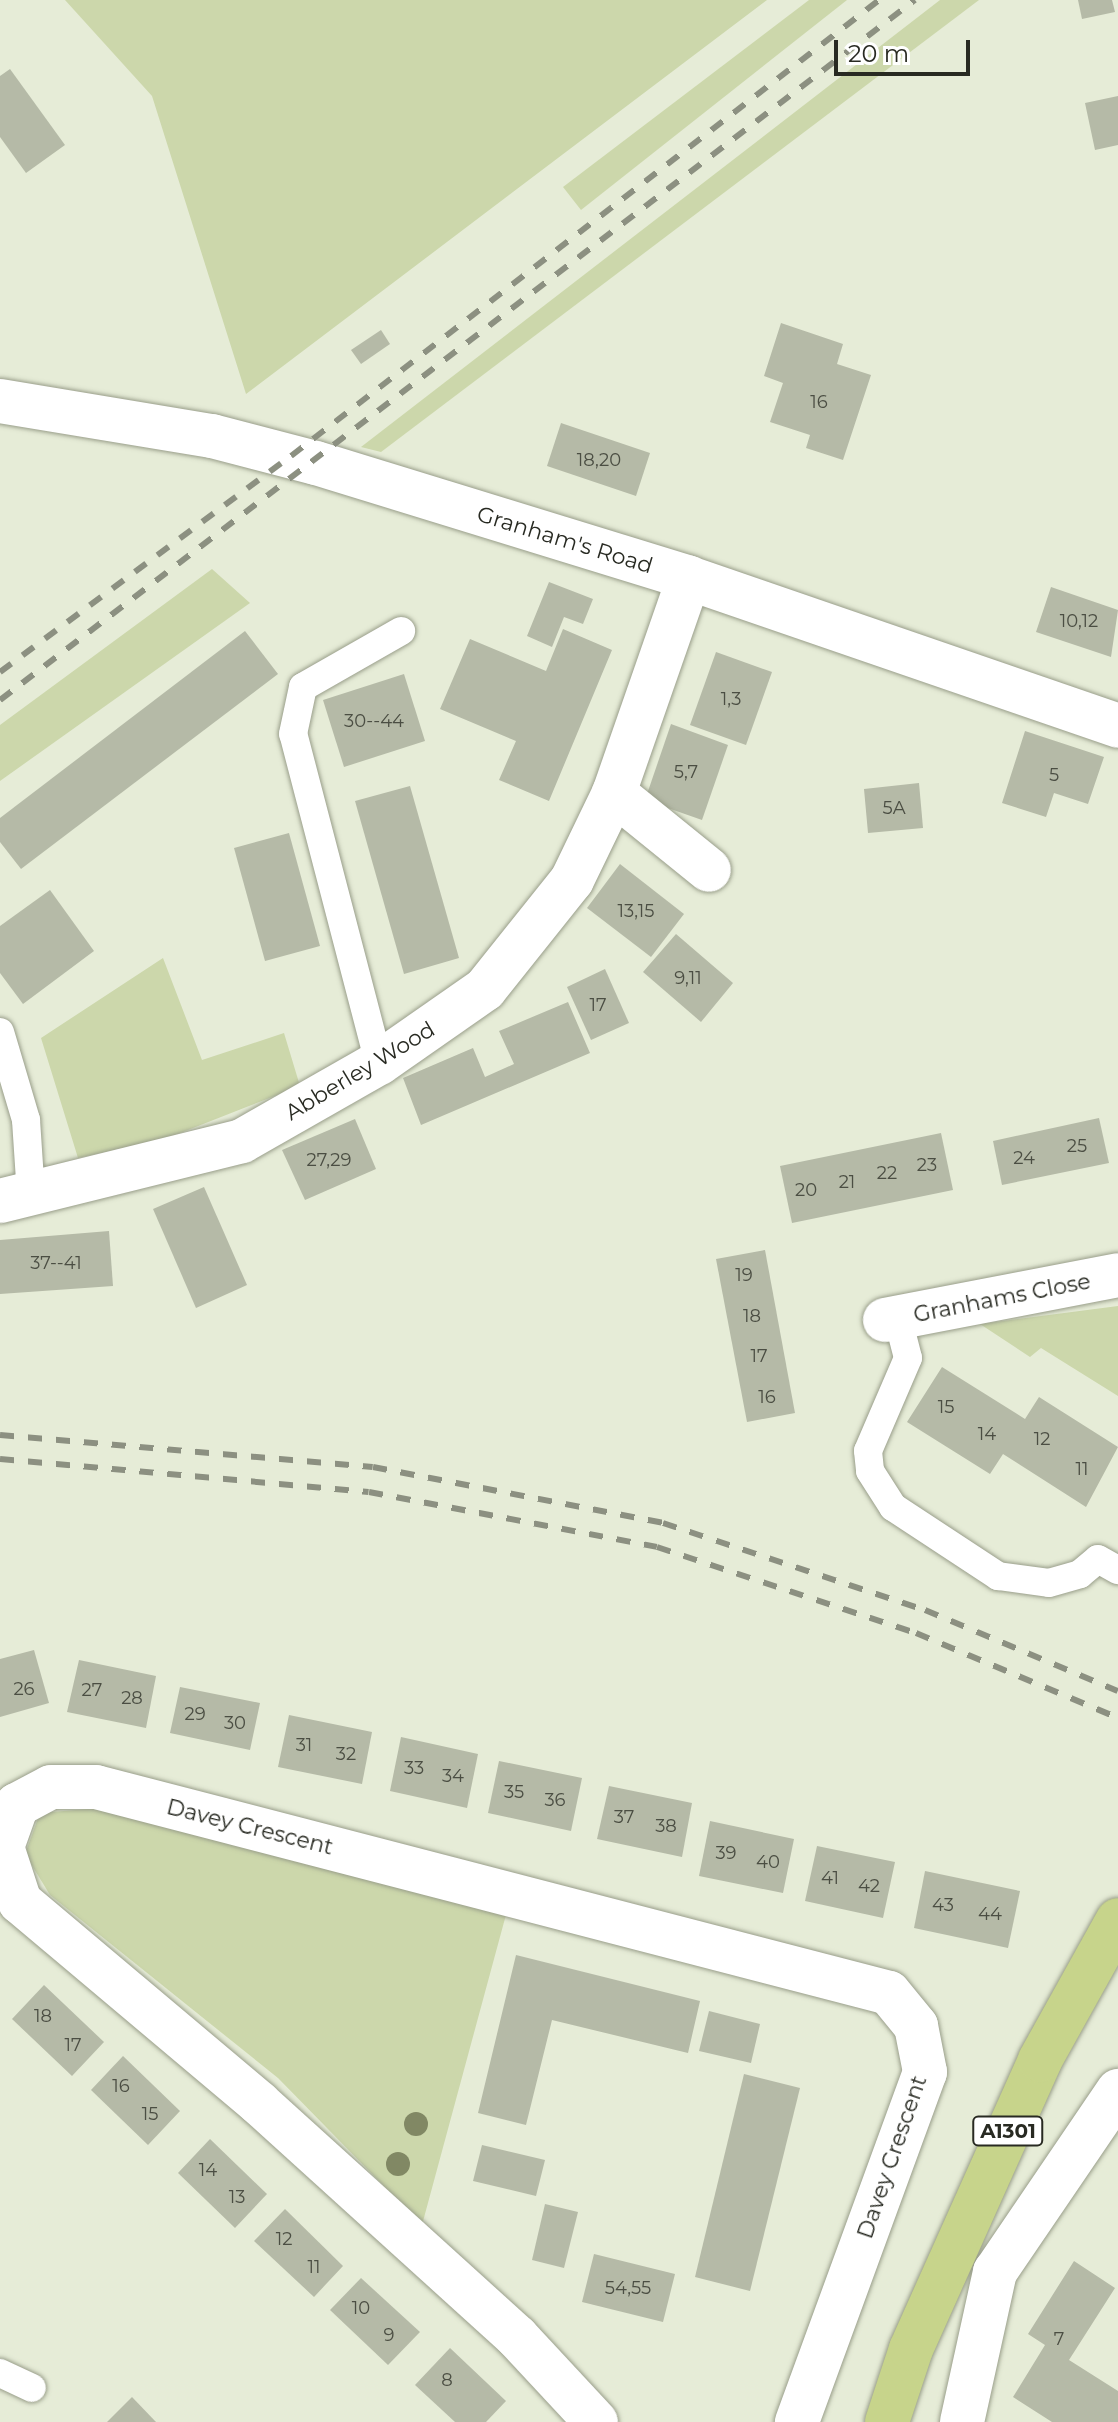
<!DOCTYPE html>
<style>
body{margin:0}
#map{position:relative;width:1118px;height:2422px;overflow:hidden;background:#e6ecd7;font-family:Montserrat,sans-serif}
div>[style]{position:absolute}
.green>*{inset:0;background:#ccd7ab}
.building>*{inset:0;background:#b5baa7}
.roads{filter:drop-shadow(0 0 2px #999e8a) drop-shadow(0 0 2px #999e8a)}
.service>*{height:28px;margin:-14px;padding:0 14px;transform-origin:14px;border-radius:14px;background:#fff}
.minor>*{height:44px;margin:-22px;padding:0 22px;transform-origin:22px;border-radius:22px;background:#fff}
.tertiary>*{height:44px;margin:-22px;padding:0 22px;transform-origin:22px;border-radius:22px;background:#fff}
.primary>*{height:44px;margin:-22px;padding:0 22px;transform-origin:22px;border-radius:22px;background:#c7d48b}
.rail>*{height:6px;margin-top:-3px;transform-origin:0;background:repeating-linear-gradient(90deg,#8c9081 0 14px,transparent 0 28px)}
.trees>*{width:24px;height:24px;margin:-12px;border-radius:50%;background:#818864}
span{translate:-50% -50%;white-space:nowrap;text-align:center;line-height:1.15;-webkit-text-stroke:6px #fff;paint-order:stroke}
.number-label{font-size:18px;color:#4b4e43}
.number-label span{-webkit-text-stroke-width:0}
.shield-label span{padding:2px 6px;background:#fff;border:2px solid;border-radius:6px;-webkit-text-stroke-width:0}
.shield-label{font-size:20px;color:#282a22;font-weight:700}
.street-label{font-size:22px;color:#282a22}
.scale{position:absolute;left:834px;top:40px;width:136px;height:36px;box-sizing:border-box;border:4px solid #282a22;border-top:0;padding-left:10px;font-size:24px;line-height:28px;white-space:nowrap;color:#282a22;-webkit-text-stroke:6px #fff;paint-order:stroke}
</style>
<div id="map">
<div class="green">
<i style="clip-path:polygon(65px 0,767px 0,246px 394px,152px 96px)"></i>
<i style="clip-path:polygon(809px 0,847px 0,581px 210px,563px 187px)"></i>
<i style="clip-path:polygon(940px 0,979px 0,381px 452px,361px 447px)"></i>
<i style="clip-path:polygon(212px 569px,250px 603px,0 781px,0 725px)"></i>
<i style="clip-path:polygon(163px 958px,202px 1060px,284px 1033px,300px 1086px,165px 1139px,78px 1158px,41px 1038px)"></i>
<i style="clip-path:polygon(1118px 1306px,1118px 1396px,1041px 1348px,1030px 1357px,980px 1324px)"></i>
<i style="clip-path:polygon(99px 1808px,507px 1911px,422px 2225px,278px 2078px,50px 1895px,25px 1854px,40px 1813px)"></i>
</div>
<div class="building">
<i style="clip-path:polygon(1078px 0,1112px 0,1115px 12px,1082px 19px)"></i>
<i style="clip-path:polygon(10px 69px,65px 145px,26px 173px,0 137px,0 76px)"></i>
<i style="clip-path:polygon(1118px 96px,1118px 145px,1095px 150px,1085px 103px)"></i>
<i style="clip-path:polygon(781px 323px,843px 344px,837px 364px,871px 375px,843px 460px,806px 448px,810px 435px,770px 422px,783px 383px,764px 376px)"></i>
<i style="clip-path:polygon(381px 330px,390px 344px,361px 364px,351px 350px)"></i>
<i style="clip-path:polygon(561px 423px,650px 453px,636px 496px,547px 466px)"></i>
<i style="clip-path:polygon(549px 582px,593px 599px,583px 624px,564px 617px,552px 647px,527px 636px)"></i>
<i style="clip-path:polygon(1051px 587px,1118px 610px,1111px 657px,1036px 632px)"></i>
<i style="clip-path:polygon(563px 629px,612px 650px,549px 801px,499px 780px,516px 741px,440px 709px,470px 639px,546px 671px)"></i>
<i style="clip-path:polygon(245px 631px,278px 674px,21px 869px,0 842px,0 818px)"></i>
<i style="clip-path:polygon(716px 652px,772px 672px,746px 745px,690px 725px)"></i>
<i style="clip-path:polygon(404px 674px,425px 741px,344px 767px,323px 700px)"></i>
<i style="clip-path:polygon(671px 724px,728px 745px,702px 820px,645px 800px)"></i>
<i style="clip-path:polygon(1025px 731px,1104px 757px,1088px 804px,1054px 793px,1046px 817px,1002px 803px)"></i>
<i style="clip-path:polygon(919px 783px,923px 828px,868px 833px,864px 789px)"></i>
<i style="clip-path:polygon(410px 786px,459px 958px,404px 974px,355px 801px)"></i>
<i style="clip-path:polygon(289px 833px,320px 946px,265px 961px,234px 848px)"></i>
<i style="clip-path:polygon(620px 864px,684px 914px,651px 957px,587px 908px)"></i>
<i style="clip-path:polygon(50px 890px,94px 951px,23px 1004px,0 973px,0 926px)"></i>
<i style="clip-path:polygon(676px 934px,733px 983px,701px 1022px,643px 972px)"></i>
<i style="clip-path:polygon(605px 969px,629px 1023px,591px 1040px,567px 987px)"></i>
<i style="clip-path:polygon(568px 1002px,590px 1053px,421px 1125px,403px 1078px,473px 1048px,485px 1077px,514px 1064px,499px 1031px)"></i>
<i style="clip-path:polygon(1099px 1118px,1109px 1163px,1002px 1185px,993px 1141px)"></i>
<i style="clip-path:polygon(355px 1119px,376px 1169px,305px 1200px,282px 1150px)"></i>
<i style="clip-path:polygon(941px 1133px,953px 1190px,792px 1223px,780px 1166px)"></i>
<i style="clip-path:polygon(204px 1187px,247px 1285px,196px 1308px,153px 1209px)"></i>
<i style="clip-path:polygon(109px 1231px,113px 1286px,0 1294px,0 1240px)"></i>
<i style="clip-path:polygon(765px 1250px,795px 1413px,747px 1422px,716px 1259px)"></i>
<i style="clip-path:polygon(942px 1367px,1025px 1419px,1039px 1397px,1118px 1447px,1086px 1507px,1003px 1454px,990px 1474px,907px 1422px)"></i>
<i style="clip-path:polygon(34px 1650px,49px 1703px,0 1717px,0 1659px)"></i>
<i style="clip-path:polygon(79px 1660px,156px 1676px,146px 1728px,67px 1712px)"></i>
<i style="clip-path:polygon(180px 1687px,260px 1703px,250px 1750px,170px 1733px)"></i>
<i style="clip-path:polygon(289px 1715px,372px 1732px,362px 1784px,278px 1767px)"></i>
<i style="clip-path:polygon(401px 1737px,478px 1754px,467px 1808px,390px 1791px)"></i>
<i style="clip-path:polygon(499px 1761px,582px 1778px,571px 1831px,488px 1813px)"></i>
<i style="clip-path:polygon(609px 1786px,692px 1803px,682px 1857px,597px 1839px)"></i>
<i style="clip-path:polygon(710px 1821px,794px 1839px,783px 1893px,699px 1876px)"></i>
<i style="clip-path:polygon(817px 1846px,895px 1862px,883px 1918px,805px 1901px)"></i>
<i style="clip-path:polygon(925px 1871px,1020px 1891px,1008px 1948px,914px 1928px)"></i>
<i style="clip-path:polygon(516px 1955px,700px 2001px,688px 2053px,552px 2020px,526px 2125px,478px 2113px)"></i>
<i style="clip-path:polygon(44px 1985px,104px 2042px,72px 2076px,12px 2019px)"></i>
<i style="clip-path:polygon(709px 2011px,760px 2024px,751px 2063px,699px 2051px)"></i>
<i style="clip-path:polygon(123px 2056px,180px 2111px,148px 2145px,91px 2090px)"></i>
<i style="clip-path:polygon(744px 2074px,800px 2088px,750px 2291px,695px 2277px)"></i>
<i style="clip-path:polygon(210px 2139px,267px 2194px,235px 2228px,178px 2173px)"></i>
<i style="clip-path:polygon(482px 2145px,545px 2160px,536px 2196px,473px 2181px)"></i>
<i style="clip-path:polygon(545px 2204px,578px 2212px,564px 2268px,532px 2260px)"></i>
<i style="clip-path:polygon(285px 2209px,343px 2266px,314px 2297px,254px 2241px)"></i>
<i style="clip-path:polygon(594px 2254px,675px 2274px,663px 2322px,582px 2302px)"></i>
<i style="clip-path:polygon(1074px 2261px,1115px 2288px,1069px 2360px,1118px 2391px,1118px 2422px,1052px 2422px,1013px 2397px,1045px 2345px,1028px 2334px)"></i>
<i style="clip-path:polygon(361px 2278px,420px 2332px,388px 2365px,330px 2310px)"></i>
<i style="clip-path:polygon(450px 2348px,506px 2401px,486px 2422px,455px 2422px,415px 2385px)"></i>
<i style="clip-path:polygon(132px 2397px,156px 2422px,107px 2422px)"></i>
</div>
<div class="roads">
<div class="service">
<i style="left:0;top:1032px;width:92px;rotate:73.5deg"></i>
<i style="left:26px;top:1120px;width:76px;rotate:86.2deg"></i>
<i style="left:379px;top:1063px;width:340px;rotate:-104.6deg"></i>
<i style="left:293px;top:734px;width:48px;rotate:-78deg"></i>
<i style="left:303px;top:687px;width:113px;rotate:-29.7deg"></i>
<i style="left:898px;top:1319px;width:40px;rotate:75.6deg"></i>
<i style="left:908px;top:1358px;width:101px;rotate:113.3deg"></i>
<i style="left:868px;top:1451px;width:20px;rotate:84deg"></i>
<i style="left:870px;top:1471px;width:43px;rotate:57.4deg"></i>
<i style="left:893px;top:1507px;width:126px;rotate:33.3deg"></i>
<i style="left:998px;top:1576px;width:51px;rotate:7.8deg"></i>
<i style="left:1049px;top:1583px;width:32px;rotate:-16deg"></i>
<i style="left:1080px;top:1574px;width:23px;rotate:-40deg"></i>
<i style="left:1098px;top:1559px;width:23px;rotate:29deg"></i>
<i style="left:0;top:2373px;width:35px;rotate:25deg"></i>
</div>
<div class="minor">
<i style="left:614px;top:793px;width:122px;rotate:39deg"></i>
<i style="left:0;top:1201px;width:249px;rotate:-13.9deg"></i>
<i style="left:242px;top:1141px;width:158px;rotate:-29.7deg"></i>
<i style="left:379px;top:1063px;width:129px;rotate:-34.9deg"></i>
<i style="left:485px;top:989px;width:139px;rotate:-51.4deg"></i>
<i style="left:572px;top:880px;width:97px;rotate:-64.2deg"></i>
<i style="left:614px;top:793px;width:228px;rotate:-70.8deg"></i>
<i style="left:885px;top:1320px;width:237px;rotate:-10.9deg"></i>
<i style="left:596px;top:2422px;width:116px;rotate:-132.9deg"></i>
<i style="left:517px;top:2337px;width:348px;rotate:-137.8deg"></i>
<i style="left:259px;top:2103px;width:312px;rotate:-139.9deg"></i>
<i style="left:20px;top:1902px;width:58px;rotate:-108.1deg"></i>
<i style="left:2px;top:1847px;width:45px;rotate:-70.3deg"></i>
<i style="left:17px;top:1805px;width:38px;rotate:-28deg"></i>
<i style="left:51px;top:1787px;width:45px"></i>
<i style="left:96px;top:1787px;width:819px;rotate:14.56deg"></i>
<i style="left:889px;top:1993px;width:43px;rotate:50.7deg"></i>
<i style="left:916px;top:2026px;width:47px;rotate:78.9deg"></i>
<i style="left:925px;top:2072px;width:373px;rotate:110.1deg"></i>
<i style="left:962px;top:2422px;width:154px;rotate:-77.6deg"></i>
<i style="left:995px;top:2272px;width:219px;rotate:-55.8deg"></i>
</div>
<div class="tertiary">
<i style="left:0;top:401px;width:215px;rotate:9.4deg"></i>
<i style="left:212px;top:436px;width:107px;rotate:14.6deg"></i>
<i style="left:316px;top:463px;width:390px;rotate:17.1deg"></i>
<i style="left:689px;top:578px;width:454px;rotate:19deg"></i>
</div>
<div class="primary">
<i style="left:887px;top:2422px;width:77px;rotate:-71.8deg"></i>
<i style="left:911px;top:2349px;width:316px;rotate:-65.9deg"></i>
<i style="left:1040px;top:2060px;width:160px;rotate:-60.9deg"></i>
</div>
</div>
<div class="rail">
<i style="left:0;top:672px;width:362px;rotate:-36.6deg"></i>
<i style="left:291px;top:456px;width:744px;rotate:-37.79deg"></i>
<i style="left:0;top:700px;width:1152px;rotate:-37.42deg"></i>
<i style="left:0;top:1435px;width:374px;rotate:4.9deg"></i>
<i style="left:373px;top:1467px;width:295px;rotate:10.9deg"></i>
<i style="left:663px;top:1523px;width:276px;rotate:18.4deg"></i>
<i style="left:925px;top:1610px;width:209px;rotate:22.8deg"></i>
<i style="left:0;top:1459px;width:370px;rotate:5.1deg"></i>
<i style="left:369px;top:1492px;width:293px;rotate:10.8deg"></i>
<i style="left:657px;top:1547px;width:273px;rotate:18.4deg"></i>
<i style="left:916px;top:1633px;width:219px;rotate:22.8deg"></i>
</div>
<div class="trees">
<i style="left:416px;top:2124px"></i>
<i style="left:398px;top:2164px"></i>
</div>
<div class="number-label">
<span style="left:819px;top:402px">16</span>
<span style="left:599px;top:460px">18,20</span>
<span style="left:1079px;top:621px">10,12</span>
<span style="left:731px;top:699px">1,3</span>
<span style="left:374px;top:721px">30--44</span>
<span style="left:686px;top:772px">5,7</span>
<span style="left:1054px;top:775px">5</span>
<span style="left:894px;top:808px">5A</span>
<span style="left:636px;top:911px">13,15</span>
<span style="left:688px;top:978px">9,11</span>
<span style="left:598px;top:1005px">17</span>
<span style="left:1077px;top:1146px">25</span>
<span style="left:1024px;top:1158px">24</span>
<span style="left:329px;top:1160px">27,29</span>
<span style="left:927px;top:1165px">23</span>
<span style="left:887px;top:1173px">22</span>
<span style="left:847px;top:1182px">21</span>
<span style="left:806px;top:1190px">20</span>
<span style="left:56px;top:1263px">37--41</span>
<span style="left:744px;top:1275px">19</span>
<span style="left:752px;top:1316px">18</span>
<span style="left:759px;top:1356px">17</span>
<span style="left:767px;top:1397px">16</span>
<span style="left:946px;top:1407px">15</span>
<span style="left:987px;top:1434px">14</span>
<span style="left:1042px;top:1439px">12</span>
<span style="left:1082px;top:1469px">11</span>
<span style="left:24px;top:1689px">26</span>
<span style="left:92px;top:1690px">27</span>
<span style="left:132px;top:1698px">28</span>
<span style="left:195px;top:1714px">29</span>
<span style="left:235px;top:1723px">30</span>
<span style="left:304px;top:1745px">31</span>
<span style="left:346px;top:1754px">32</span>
<span style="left:414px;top:1768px">33</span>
<span style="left:453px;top:1776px">34</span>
<span style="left:514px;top:1792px">35</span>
<span style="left:555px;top:1800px">36</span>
<span style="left:624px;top:1817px">37</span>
<span style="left:666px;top:1826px">38</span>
<span style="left:726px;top:1853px">39</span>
<span style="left:768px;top:1862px">40</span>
<span style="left:830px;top:1878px">41</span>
<span style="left:869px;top:1886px">42</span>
<span style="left:943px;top:1905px">43</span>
<span style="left:990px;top:1914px">44</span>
<span style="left:43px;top:2016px">18</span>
<span style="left:73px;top:2045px">17</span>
<span style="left:121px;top:2086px">16</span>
<span style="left:150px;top:2114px">15</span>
<span style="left:208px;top:2170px">14</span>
<span style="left:237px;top:2197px">13</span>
<span style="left:284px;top:2239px">12</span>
<span style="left:314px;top:2267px">11</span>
<span style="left:628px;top:2288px">54,55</span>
<span style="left:361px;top:2308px">10</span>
<span style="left:389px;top:2335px">9</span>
<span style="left:1059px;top:2339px">7</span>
<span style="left:447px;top:2380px">8</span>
</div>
<div class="shield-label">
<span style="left:1008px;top:2131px">A1301</span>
</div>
<div class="street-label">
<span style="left:565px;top:540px;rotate:17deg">Granham's Road</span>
<span style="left:360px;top:1071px;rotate:-31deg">Abberley Wood</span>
<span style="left:1002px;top:1298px;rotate:-11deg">Granhams Close</span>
<span style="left:250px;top:1827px;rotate:14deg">Davey Crescent</span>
<span style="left:892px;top:2157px;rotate:-71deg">Davey Crescent</span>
</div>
<div class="scale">20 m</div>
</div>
